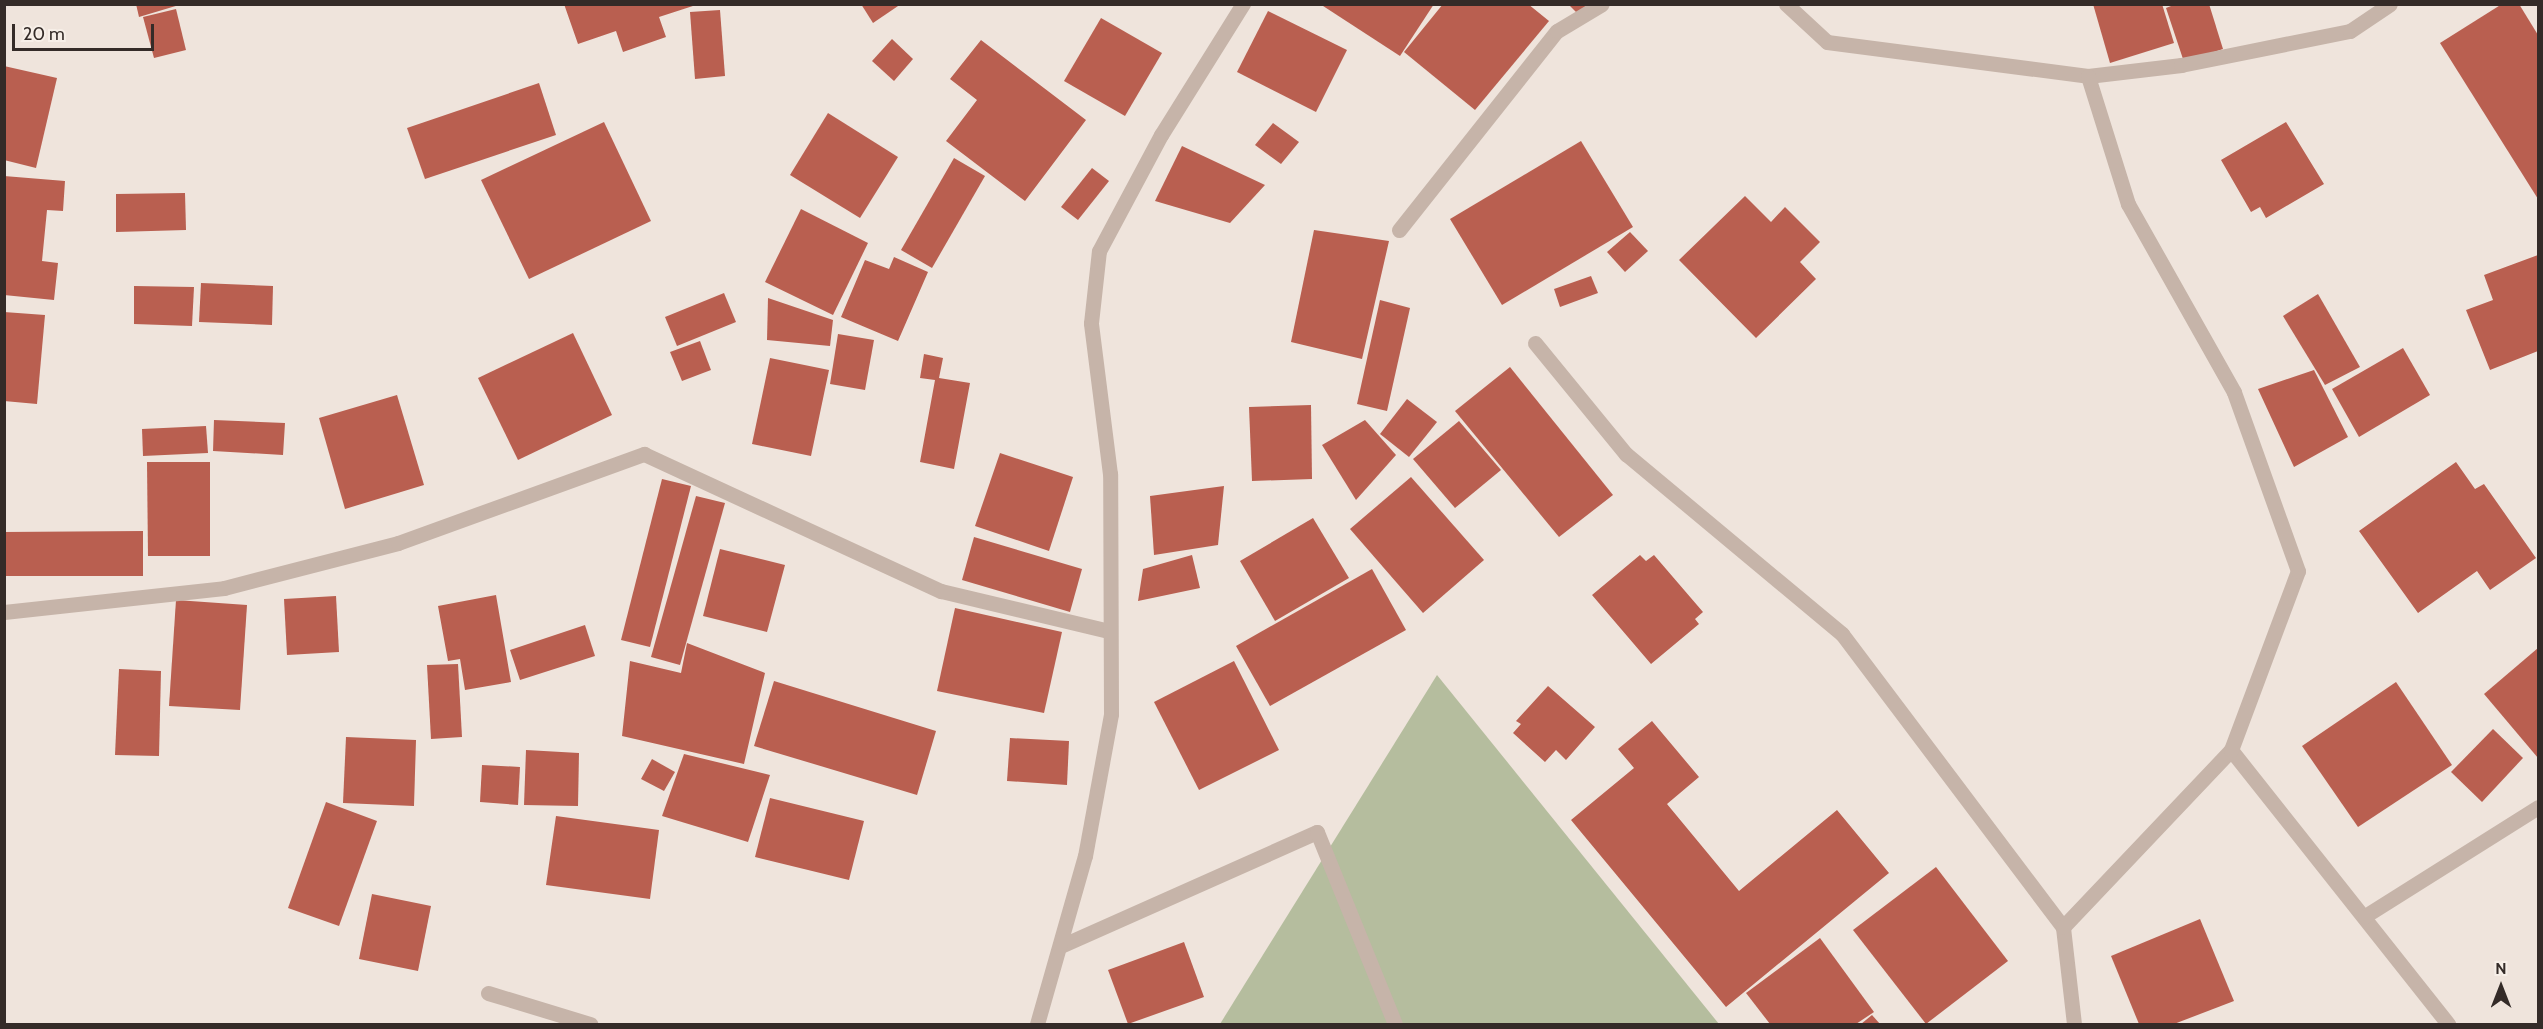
<!DOCTYPE html>
<style>
body{margin:0}
#map{position:relative;width:2543px;height:1029px;overflow:hidden;background:#efe4dc;font-family:Cabin,sans-serif}
div>[style]{position:absolute}
.green>*{inset:0;background:#b5bd9e}
.building>*{inset:0;background:#b95f50}
.minor>*{height:15px;margin:-7.5px;padding:0 7.5px;transform-origin:7.5px;border-radius:7.5px;background:#c6b4a9}
span{translate:-50% -50%;white-space:nowrap;text-align:center;line-height:1.15;-webkit-text-stroke:5px #f7efe8;paint-order:stroke}
.frame{position:absolute;inset:0;border:6px solid #342b28;pointer-events:none}
.north{position:absolute;left:2471px;top:957px;width:60px;height:60px;-webkit-text-stroke:4px #f7efe8;paint-order:stroke;rotate:0deg;font-size:16px;font-weight:700;line-height:24px;text-align:center;color:#342b28}
.north::after{content:'';display:block;margin:auto;width:21px;height:27px;background:#342b28;clip-path:polygon(50% 0,100% 100%,50% 72%,0 100%)}
.scale{position:absolute;left:12px;top:24px;width:142px;height:27px;box-sizing:border-box;border:3px solid #342b28;border-top:0;padding-left:8px;font-size:18px;line-height:21px;white-space:nowrap;color:#342b28;-webkit-text-stroke:4px #f7efe8;paint-order:stroke}
</style>
<div id="map">
<div class="green">
<i style="clip-path:polygon(1437px 675px,1719px 1024px,1220px 1024px)"></i>
</div>
<div class="building">
<i style="clip-path:polygon(136px 4px,179px 4px,179px 5px,139px 17px)"></i>
<i style="clip-path:polygon(564px 4px,696px 4px,696px 5px,659px 17px,666px 37px,623px 52px,616px 31px,578px 44px)"></i>
<i style="clip-path:polygon(861px 4px,901px 4px,873px 23px)"></i>
<i style="clip-path:polygon(1320px 4px,1434px 4px,1400px 56px)"></i>
<i style="clip-path:polygon(1443px 4px,1528px 4px,1549px 21px,1475px 110px,1404px 52px)"></i>
<i style="clip-path:polygon(2093px 4px,2162px 4px,2174px 43px,2110px 63px)"></i>
<i style="clip-path:polygon(2176px 4px,2209px 4px,2223px 49px,2184px 62px,2166px 8px)"></i>
<i style="clip-path:polygon(2502px 4px,2519px 4px,2538px 35px,2538px 199px,2440px 43px)"></i>
<i style="clip-path:polygon(1569px 5px,1593px 5px,1581px 17px)"></i>
<i style="clip-path:polygon(176px 9px,186px 50px,154px 58px,143px 17px)"></i>
<i style="clip-path:polygon(720px 10px,725px 76px,695px 79px,690px 12px)"></i>
<i style="clip-path:polygon(1268px 11px,1347px 50px,1316px 112px,1237px 72px)"></i>
<i style="clip-path:polygon(1101px 18px,1162px 53px,1125px 116px,1064px 81px)"></i>
<i style="clip-path:polygon(892px 39px,913px 59px,894px 81px,872px 61px)"></i>
<i style="clip-path:polygon(981px 40px,1086px 120px,1025px 201px,946px 141px,977px 100px,950px 79px)"></i>
<i style="clip-path:polygon(4px 66px,57px 78px,36px 168px,4px 160px)"></i>
<i style="clip-path:polygon(539px 83px,556px 135px,425px 179px,407px 128px)"></i>
<i style="clip-path:polygon(828px 113px,898px 157px,860px 218px,790px 175px)"></i>
<i style="clip-path:polygon(604px 122px,651px 221px,529px 279px,481px 180px)"></i>
<i style="clip-path:polygon(2286px 122px,2324px 184px,2266px 218px,2260px 207px,2251px 212px,2221px 160px)"></i>
<i style="clip-path:polygon(1273px 123px,1299px 142px,1281px 164px,1255px 145px)"></i>
<i style="clip-path:polygon(1581px 141px,1633px 227px,1502px 305px,1450px 219px)"></i>
<i style="clip-path:polygon(1182px 146px,1265px 185px,1230px 223px,1155px 201px)"></i>
<i style="clip-path:polygon(954px 158px,985px 176px,932px 268px,901px 250px)"></i>
<i style="clip-path:polygon(1092px 168px,1109px 181px,1078px 220px,1061px 207px)"></i>
<i style="clip-path:polygon(4px 176px,65px 181px,63px 211px,47px 210px,42px 261px,58px 263px,54px 300px,4px 295px)"></i>
<i style="clip-path:polygon(185px 193px,186px 230px,116px 232px,116px 194px)"></i>
<i style="clip-path:polygon(1745px 196px,1771px 222px,1785px 207px,1820px 242px,1800px 262px,1816px 279px,1756px 338px,1679px 260px)"></i>
<i style="clip-path:polygon(801px 209px,868px 243px,833px 315px,765px 282px)"></i>
<i style="clip-path:polygon(1314px 230px,1389px 241px,1362px 359px,1291px 342px)"></i>
<i style="clip-path:polygon(1630px 232px,1648px 251px,1625px 272px,1607px 252px)"></i>
<i style="clip-path:polygon(2538px 255px,2538px 351px,2490px 370px,2466px 310px,2493px 300px,2484px 275px)"></i>
<i style="clip-path:polygon(894px 257px,928px 272px,898px 341px,841px 317px,865px 260px,889px 269px)"></i>
<i style="clip-path:polygon(1591px 276px,1598px 293px,1560px 307px,1554px 289px)"></i>
<i style="clip-path:polygon(201px 283px,273px 286px,272px 325px,199px 322px)"></i>
<i style="clip-path:polygon(134px 286px,194px 287px,192px 326px,134px 324px)"></i>
<i style="clip-path:polygon(724px 293px,736px 322px,677px 346px,665px 317px)"></i>
<i style="clip-path:polygon(2318px 294px,2360px 367px,2325px 385px,2283px 316px)"></i>
<i style="clip-path:polygon(768px 298px,833px 320px,830px 346px,767px 340px)"></i>
<i style="clip-path:polygon(1380px 300px,1410px 308px,1387px 411px,1357px 404px)"></i>
<i style="clip-path:polygon(4px 312px,45px 315px,37px 404px,4px 401px)"></i>
<i style="clip-path:polygon(573px 333px,612px 415px,518px 460px,478px 378px)"></i>
<i style="clip-path:polygon(838px 334px,874px 340px,865px 390px,830px 384px)"></i>
<i style="clip-path:polygon(700px 341px,711px 370px,682px 381px,670px 352px)"></i>
<i style="clip-path:polygon(2403px 348px,2430px 395px,2359px 437px,2332px 389px)"></i>
<i style="clip-path:polygon(924px 354px,943px 358px,939px 378px,970px 383px,954px 469px,920px 462px,935px 380px,920px 378px)"></i>
<i style="clip-path:polygon(770px 358px,829px 370px,811px 456px,752px 444px)"></i>
<i style="clip-path:polygon(1510px 367px,1613px 495px,1559px 537px,1455px 411px)"></i>
<i style="clip-path:polygon(2314px 370px,2348px 437px,2294px 467px,2258px 389px)"></i>
<i style="clip-path:polygon(397px 395px,424px 485px,345px 509px,319px 418px)"></i>
<i style="clip-path:polygon(1407px 399px,1437px 422px,1409px 457px,1380px 434px)"></i>
<i style="clip-path:polygon(1311px 405px,1312px 479px,1252px 481px,1249px 407px)"></i>
<i style="clip-path:polygon(214px 420px,285px 423px,283px 455px,213px 451px)"></i>
<i style="clip-path:polygon(1365px 420px,1396px 455px,1356px 500px,1322px 445px)"></i>
<i style="clip-path:polygon(1459px 421px,1501px 470px,1455px 508px,1413px 459px)"></i>
<i style="clip-path:polygon(206px 426px,208px 453px,143px 456px,142px 429px)"></i>
<i style="clip-path:polygon(1000px 453px,1073px 477px,1049px 551px,975px 526px)"></i>
<i style="clip-path:polygon(147px 462px,210px 462px,210px 556px,148px 556px)"></i>
<i style="clip-path:polygon(2456px 462px,2475px 489px,2484px 484px,2536px 558px,2490px 590px,2477px 571px,2418px 613px,2359px 531px)"></i>
<i style="clip-path:polygon(1411px 477px,1484px 560px,1423px 613px,1350px 529px)"></i>
<i style="clip-path:polygon(662px 479px,691px 486px,650px 647px,621px 640px)"></i>
<i style="clip-path:polygon(1224px 486px,1218px 545px,1154px 555px,1150px 496px)"></i>
<i style="clip-path:polygon(696px 496px,725px 503px,680px 665px,651px 657px)"></i>
<i style="clip-path:polygon(1313px 518px,1349px 578px,1275px 621px,1240px 561px)"></i>
<i style="clip-path:polygon(143px 531px,143px 576px,4px 576px,4px 532px)"></i>
<i style="clip-path:polygon(974px 537px,1082px 569px,1070px 612px,962px 580px)"></i>
<i style="clip-path:polygon(720px 549px,785px 565px,767px 632px,703px 616px)"></i>
<i style="clip-path:polygon(1192px 555px,1200px 588px,1138px 601px,1143px 569px)"></i>
<i style="clip-path:polygon(1640px 555px,1646px 561px,1654px 555px,1703px 612px,1695px 619px,1699px 624px,1651px 664px,1592px 595px)"></i>
<i style="clip-path:polygon(1372px 569px,1406px 630px,1270px 706px,1236px 646px)"></i>
<i style="clip-path:polygon(496px 595px,511px 682px,465px 690px,460px 659px,448px 661px,438px 606px)"></i>
<i style="clip-path:polygon(336px 596px,339px 652px,287px 655px,284px 599px)"></i>
<i style="clip-path:polygon(176px 600px,247px 605px,240px 710px,169px 706px)"></i>
<i style="clip-path:polygon(955px 608px,1062px 632px,1044px 713px,937px 691px)"></i>
<i style="clip-path:polygon(585px 625px,595px 656px,520px 680px,510px 650px)"></i>
<i style="clip-path:polygon(687px 643px,765px 673px,744px 764px,622px 736px,630px 661px,681px 673px)"></i>
<i style="clip-path:polygon(2538px 648px,2538px 758px,2484px 694px)"></i>
<i style="clip-path:polygon(1234px 661px,1279px 750px,1199px 790px,1154px 702px)"></i>
<i style="clip-path:polygon(458px 664px,462px 737px,431px 739px,427px 665px)"></i>
<i style="clip-path:polygon(119px 669px,161px 671px,159px 756px,115px 755px)"></i>
<i style="clip-path:polygon(774px 681px,936px 731px,917px 795px,754px 746px)"></i>
<i style="clip-path:polygon(2396px 682px,2452px 765px,2358px 827px,2302px 746px)"></i>
<i style="clip-path:polygon(1548px 686px,1595px 727px,1566px 760px,1556px 750px,1545px 762px,1513px 733px,1521px 724px,1516px 721px)"></i>
<i style="clip-path:polygon(1652px 721px,1699px 777px,1667px 804px,1739px 891px,1837px 810px,1889px 873px,1726px 1007px,1571px 820px,1634px 768px,1618px 749px)"></i>
<i style="clip-path:polygon(2493px 729px,2523px 758px,2482px 802px,2451px 772px)"></i>
<i style="clip-path:polygon(346px 737px,416px 740px,414px 806px,343px 803px)"></i>
<i style="clip-path:polygon(1010px 738px,1069px 741px,1067px 785px,1007px 781px)"></i>
<i style="clip-path:polygon(526px 750px,579px 753px,578px 806px,524px 805px)"></i>
<i style="clip-path:polygon(684px 754px,770px 775px,748px 842px,662px 816px)"></i>
<i style="clip-path:polygon(652px 759px,675px 772px,664px 791px,641px 779px)"></i>
<i style="clip-path:polygon(482px 765px,520px 767px,518px 805px,480px 802px)"></i>
<i style="clip-path:polygon(770px 798px,864px 821px,849px 880px,755px 857px)"></i>
<i style="clip-path:polygon(326px 802px,377px 821px,339px 926px,288px 908px)"></i>
<i style="clip-path:polygon(556px 816px,659px 830px,650px 899px,546px 885px)"></i>
<i style="clip-path:polygon(1936px 867px,2008px 961px,1926px 1024px,1853px 930px)"></i>
<i style="clip-path:polygon(372px 894px,431px 906px,418px 971px,359px 959px)"></i>
<i style="clip-path:polygon(2200px 919px,2234px 1001px,2174px 1024px,2139px 1024px,2111px 956px)"></i>
<i style="clip-path:polygon(1820px 938px,1874px 1012px,1856px 1024px,1770px 1024px,1746px 993px)"></i>
<i style="clip-path:polygon(1184px 942px,1204px 997px,1128px 1024px,1108px 970px)"></i>
<i style="clip-path:polygon(1872px 1015px,1880px 1024px,1861px 1024px)"></i>
</div>
<div class="minor">
<i style="left:1786px;top:4px;width:56px;rotate:42.8deg"></i>
<i style="left:1827px;top:42px;width:263px;rotate:7.4deg"></i>
<i style="left:2088px;top:76px;width:94px;rotate:-6.7deg"></i>
<i style="left:2181px;top:65px;width:172px;rotate:-11.4deg"></i>
<i style="left:2350px;top:31px;width:48px;rotate:-34deg"></i>
<i style="left:1399px;top:230px;width:254px;rotate:-51.6deg"></i>
<i style="left:1557px;top:31px;width:52px;rotate:-31deg"></i>
<i style="left:1535px;top:343px;width:144px;rotate:50.7deg"></i>
<i style="left:1626px;top:454px;width:281px;rotate:39.8deg"></i>
<i style="left:1842px;top:634px;width:367px;rotate:53deg"></i>
<i style="left:4px;top:612px;width:221px;rotate:-6.2deg"></i>
<i style="left:224px;top:588px;width:180px;rotate:-14.5deg"></i>
<i style="left:398px;top:543px;width:262px;rotate:-19.9deg"></i>
<i style="left:644px;top:454px;width:327px;rotate:24.8deg"></i>
<i style="left:941px;top:591px;width:173px;rotate:13.4deg"></i>
<i style="left:2231px;top:750px;width:350px;rotate:51.6deg"></i>
<i style="left:2365px;top:916px;width:204px;rotate:-32.2deg"></i>
<i style="left:1063px;top:945px;width:278px;rotate:-24deg"></i>
<i style="left:1317px;top:832px;width:207px;rotate:67.9deg"></i>
<i style="left:488px;top:993px;width:107px;rotate:16.9deg"></i>
<i style="left:1037px;top:1024px;width:175px;rotate:-74.1deg"></i>
<i style="left:1085px;top:856px;width:144px;rotate:-79.6deg"></i>
<i style="left:1111px;top:714px;width:240px;rotate:-90.2deg"></i>
<i style="left:1110px;top:474px;width:152px;rotate:-97.2deg"></i>
<i style="left:1091px;top:323px;width:72px;rotate:-83.7deg"></i>
<i style="left:1099px;top:251px;width:132px;rotate:-61.9deg"></i>
<i style="left:1161px;top:135px;width:155px;rotate:-58deg"></i>
<i style="left:2074px;top:1024px;width:98px;rotate:-96.5deg"></i>
<i style="left:2063px;top:927px;width:244px;rotate:-46.5deg"></i>
<i style="left:2231px;top:750px;width:191px;rotate:-69.5deg"></i>
<i style="left:2298px;top:571px;width:190px;rotate:-109.7deg"></i>
<i style="left:2234px;top:392px;width:216px;rotate:-119.4deg"></i>
<i style="left:2128px;top:204px;width:134px;rotate:-107.4deg"></i>
</div>
<div class="frame"></div>
<div class="north">N</div>
<div class="scale">20 m</div>
</div>
